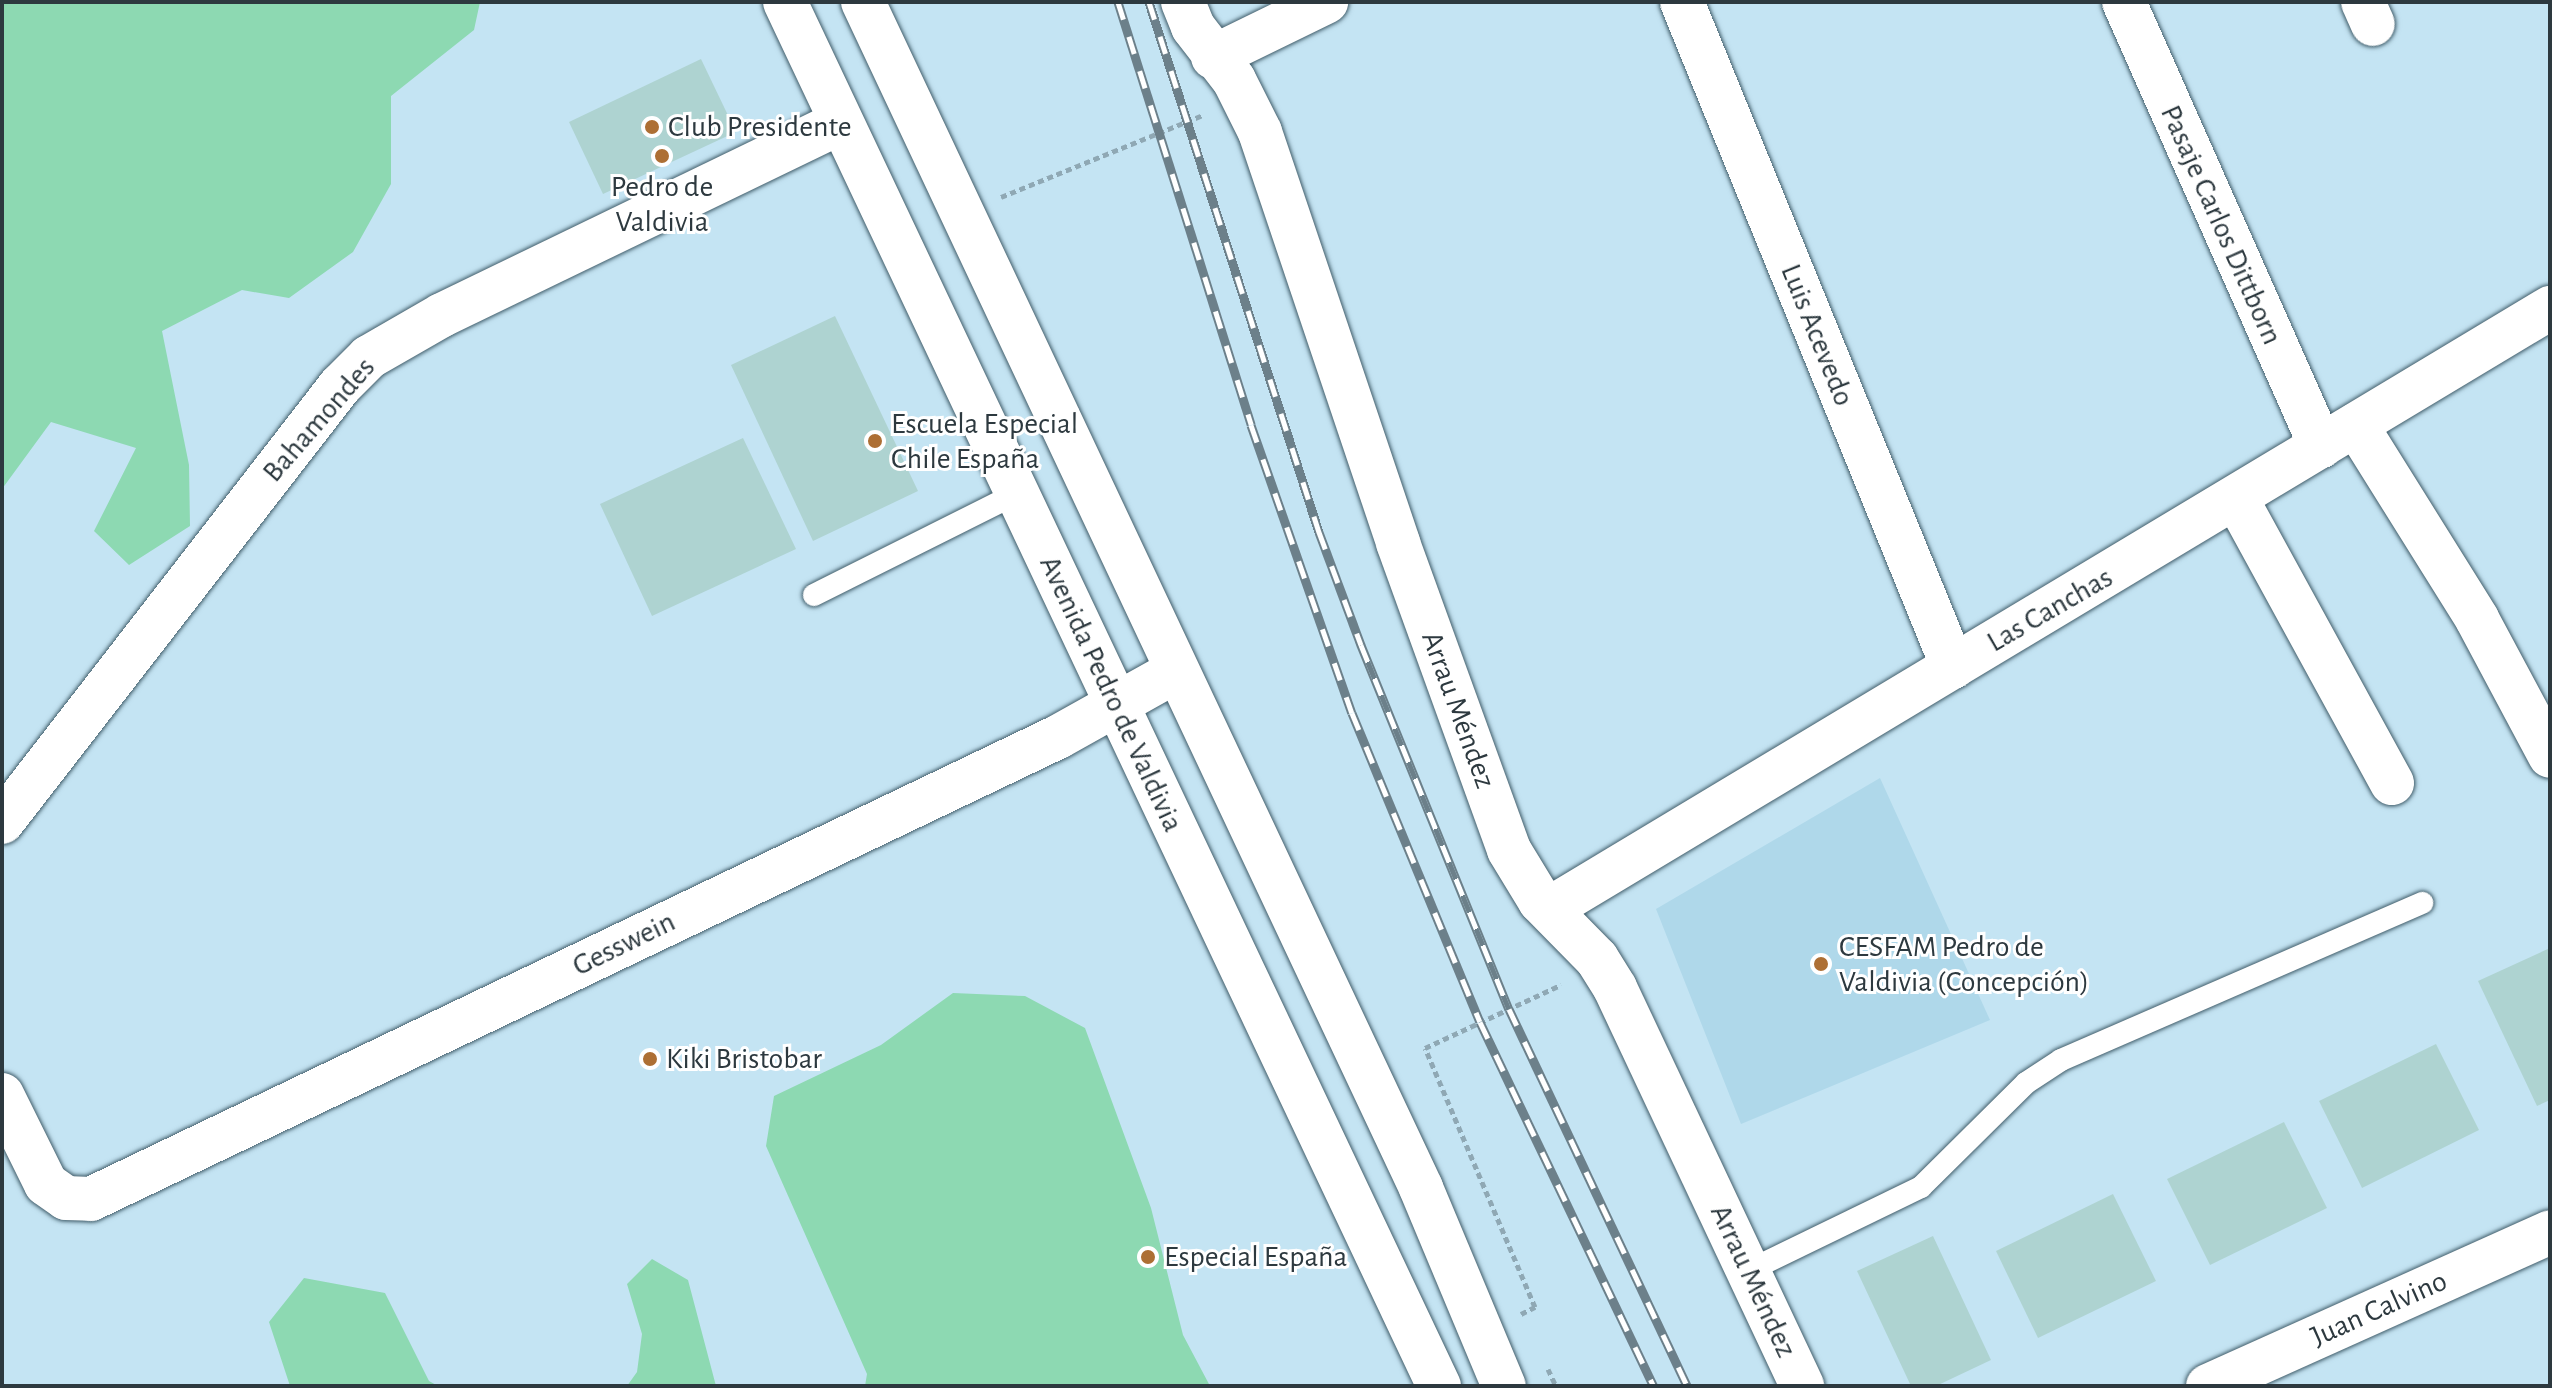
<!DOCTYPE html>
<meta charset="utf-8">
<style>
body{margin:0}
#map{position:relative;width:2552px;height:1388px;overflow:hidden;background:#c4e4f3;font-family:"Alegreya Sans",sans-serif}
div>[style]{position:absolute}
.built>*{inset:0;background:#afd8ea}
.green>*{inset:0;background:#8dd9b2}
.building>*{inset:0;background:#aed3d1}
.path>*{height:5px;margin-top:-2.5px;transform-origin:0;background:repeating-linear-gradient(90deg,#8fa8b4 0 6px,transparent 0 10px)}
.roads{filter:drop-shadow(0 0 2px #415d6a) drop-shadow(0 0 2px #415d6a)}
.service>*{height:22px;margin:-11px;padding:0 11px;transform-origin:11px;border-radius:11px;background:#fff}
.minor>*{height:44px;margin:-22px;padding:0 22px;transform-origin:22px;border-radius:22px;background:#fff}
.primary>*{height:44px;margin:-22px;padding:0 22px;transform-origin:22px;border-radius:22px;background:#fff}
.rail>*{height:9px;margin-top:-4.5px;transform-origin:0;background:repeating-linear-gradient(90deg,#fff 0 18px,#6c808a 0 36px);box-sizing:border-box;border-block:2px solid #6c808a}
.dots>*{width:22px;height:22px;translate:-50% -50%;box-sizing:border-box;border:4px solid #fff;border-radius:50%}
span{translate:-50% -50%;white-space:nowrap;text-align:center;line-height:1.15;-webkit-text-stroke:6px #fff;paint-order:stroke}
.poi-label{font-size:30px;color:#2d393f}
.left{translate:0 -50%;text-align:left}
.street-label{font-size:30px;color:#2d393f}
.frame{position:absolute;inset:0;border:4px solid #2d393f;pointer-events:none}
</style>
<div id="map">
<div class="built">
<i style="clip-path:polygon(1880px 778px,1990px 1020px,1741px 1124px,1656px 909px)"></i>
</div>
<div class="green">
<i style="clip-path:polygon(2px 2px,480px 2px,474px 30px,391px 96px,391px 184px,353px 252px,289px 298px,242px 290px,162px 331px,189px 465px,190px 526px,129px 565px,94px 531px,136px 448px,51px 422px,2px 489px)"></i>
<i style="clip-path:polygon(953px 993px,1025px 996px,1085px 1028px,1151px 1208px,1183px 1335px,1210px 1386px,865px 1386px,867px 1374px,766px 1146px,774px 1096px,881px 1045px)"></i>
<i style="clip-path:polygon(652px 1259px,688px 1280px,716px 1386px,627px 1386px,637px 1372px,642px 1334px,627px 1284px)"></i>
<i style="clip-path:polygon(304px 1278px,385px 1293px,429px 1381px,438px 1386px,290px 1386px,269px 1322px)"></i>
</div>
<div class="building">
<i style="clip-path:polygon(701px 59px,736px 132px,603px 194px,569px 122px)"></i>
<i style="clip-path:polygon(835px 316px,918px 491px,813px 541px,731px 365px)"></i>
<i style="clip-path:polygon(743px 438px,796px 549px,652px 616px,600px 504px)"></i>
<i style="clip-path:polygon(2550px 948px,2550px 1100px,2537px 1106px,2478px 981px)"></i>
<i style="clip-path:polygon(2436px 1044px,2479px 1130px,2362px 1188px,2319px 1101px)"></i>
<i style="clip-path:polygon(2284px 1122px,2327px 1208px,2210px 1265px,2167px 1179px)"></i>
<i style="clip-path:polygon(2113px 1194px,2156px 1281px,2038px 1338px,1996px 1251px)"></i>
<i style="clip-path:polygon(1933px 1236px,1991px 1360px,1936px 1386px,1911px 1386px,1857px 1271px)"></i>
</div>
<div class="path">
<i style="left:1001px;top:197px;width:218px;rotate:-22.1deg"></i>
<i style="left:1521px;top:1314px;width:16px;rotate:-27deg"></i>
<i style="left:1535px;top:1307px;width:281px;rotate:-113deg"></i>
<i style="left:1425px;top:1048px;width:150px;rotate:-24.9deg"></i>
<i style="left:1548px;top:1369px;width:19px;rotate:65deg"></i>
</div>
<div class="roads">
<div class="service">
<i style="left:814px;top:595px;width:226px;rotate:-26.6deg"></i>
<i style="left:1748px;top:1271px;width:192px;rotate:-25.9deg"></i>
<i style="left:1921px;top:1187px;width:148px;rotate:-44.7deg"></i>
<i style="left:2026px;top:1083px;width:42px;rotate:-33.3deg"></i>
<i style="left:2061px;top:1060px;width:394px;rotate:-23.5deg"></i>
</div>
<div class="minor">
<i style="left:1183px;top:2px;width:27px;rotate:68deg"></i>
<i style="left:1193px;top:27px;width:67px;rotate:52.3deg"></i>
<i style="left:1234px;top:80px;width:58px;rotate:63.4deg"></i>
<i style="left:1260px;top:132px;width:434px;rotate:71.4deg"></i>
<i style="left:1398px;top:543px;width:326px;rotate:70.1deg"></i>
<i style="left:1509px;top:850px;width:60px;rotate:58.7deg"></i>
<i style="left:1540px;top:901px;width:81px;rotate:45.5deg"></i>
<i style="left:1597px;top:959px;width:34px;rotate:58deg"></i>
<i style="left:1615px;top:988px;width:440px;rotate:64.8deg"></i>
<i style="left:1682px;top:2px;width:718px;rotate:67.83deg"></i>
<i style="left:2124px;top:2px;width:486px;rotate:66.1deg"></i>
<i style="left:2363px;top:2px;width:24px;rotate:66deg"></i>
<i style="left:1213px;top:57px;width:126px;rotate:-26deg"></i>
<i style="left:2356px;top:425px;width:229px;rotate:58deg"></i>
<i style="left:2477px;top:619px;width:155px;rotate:61.9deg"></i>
<i style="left:2236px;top:498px;width:325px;rotate:61.3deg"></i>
<i style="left:2px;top:822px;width:552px;rotate:-52.22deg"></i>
<i style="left:340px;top:386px;width:41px;rotate:-45deg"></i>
<i style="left:369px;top:357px;width:84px;rotate:-29.9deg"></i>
<i style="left:442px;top:315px;width:443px;rotate:-25.8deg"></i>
<i style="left:1549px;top:909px;width:1168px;rotate:-30.98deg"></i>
<i style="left:2px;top:1095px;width:99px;rotate:63.7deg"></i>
<i style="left:46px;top:1184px;width:24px;rotate:35deg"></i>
<i style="left:66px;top:1198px;width:25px;rotate:2deg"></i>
<i style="left:91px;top:1199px;width:1072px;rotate:-25.54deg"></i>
<i style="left:1058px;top:737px;width:135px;rotate:-29.2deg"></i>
<i style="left:2208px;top:1386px;width:375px;rotate:-24.2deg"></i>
</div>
<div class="primary">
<i style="left:785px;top:2px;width:1531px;rotate:64.71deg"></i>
<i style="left:863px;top:2px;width:1311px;rotate:64.8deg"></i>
<i style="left:1421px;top:1188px;width:215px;rotate:67.3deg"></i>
</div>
</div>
<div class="rail">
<i style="left:1118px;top:2px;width:443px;rotate:72.5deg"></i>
<i style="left:1251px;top:425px;width:305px;rotate:70.7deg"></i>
<i style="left:1352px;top:713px;width:334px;rotate:67.5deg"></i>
<i style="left:1480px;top:1022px;width:403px;rotate:64.5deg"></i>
<i style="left:1149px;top:2px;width:557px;rotate:72.22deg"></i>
<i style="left:1319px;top:532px;width:121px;rotate:69.6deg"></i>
<i style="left:1361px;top:645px;width:393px;rotate:67.9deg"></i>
<i style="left:1509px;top:1009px;width:417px;rotate:64.7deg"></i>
</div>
<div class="dots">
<i style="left:652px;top:127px;background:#ad6f34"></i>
<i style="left:662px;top:156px;background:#ad6f34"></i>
<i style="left:875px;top:441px;background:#ad6f34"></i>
<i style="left:1821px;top:964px;background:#ad6f34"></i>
<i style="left:650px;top:1059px;background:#ad6f34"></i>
<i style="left:1148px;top:1257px;background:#ad6f34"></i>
</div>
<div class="poi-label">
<span class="left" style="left:668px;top:127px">Club Presidente</span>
<span style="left:662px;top:204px">Pedro de<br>Valdivia</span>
<span class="left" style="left:891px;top:441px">Escuela Especial<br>Chile España</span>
<span class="left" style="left:1839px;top:964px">CESFAM Pedro de<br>Valdivia (Concepción)</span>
<span class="left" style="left:666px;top:1059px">Kiki Bristobar</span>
<span class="left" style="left:1164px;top:1257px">Especial España</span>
</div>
<div class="street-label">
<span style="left:2221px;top:225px;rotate:66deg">Pasaje Carlos Dittborn</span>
<span style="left:1817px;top:335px;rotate:68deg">Luis Acevedo</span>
<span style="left:319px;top:420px;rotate:-49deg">Bahamondes</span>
<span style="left:2050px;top:610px;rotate:-30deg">Las Canchas</span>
<span style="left:1111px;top:694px;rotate:65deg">Avenida Pedro de Valdivia</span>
<span style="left:1458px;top:710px;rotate:70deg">Arrau Méndez</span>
<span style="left:624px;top:944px;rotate:-26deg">Gesswein</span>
<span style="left:1753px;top:1281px;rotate:65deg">Arrau Méndez</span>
<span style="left:2379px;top:1309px;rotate:-24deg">Juan Calvino</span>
</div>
<div class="frame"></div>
</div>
